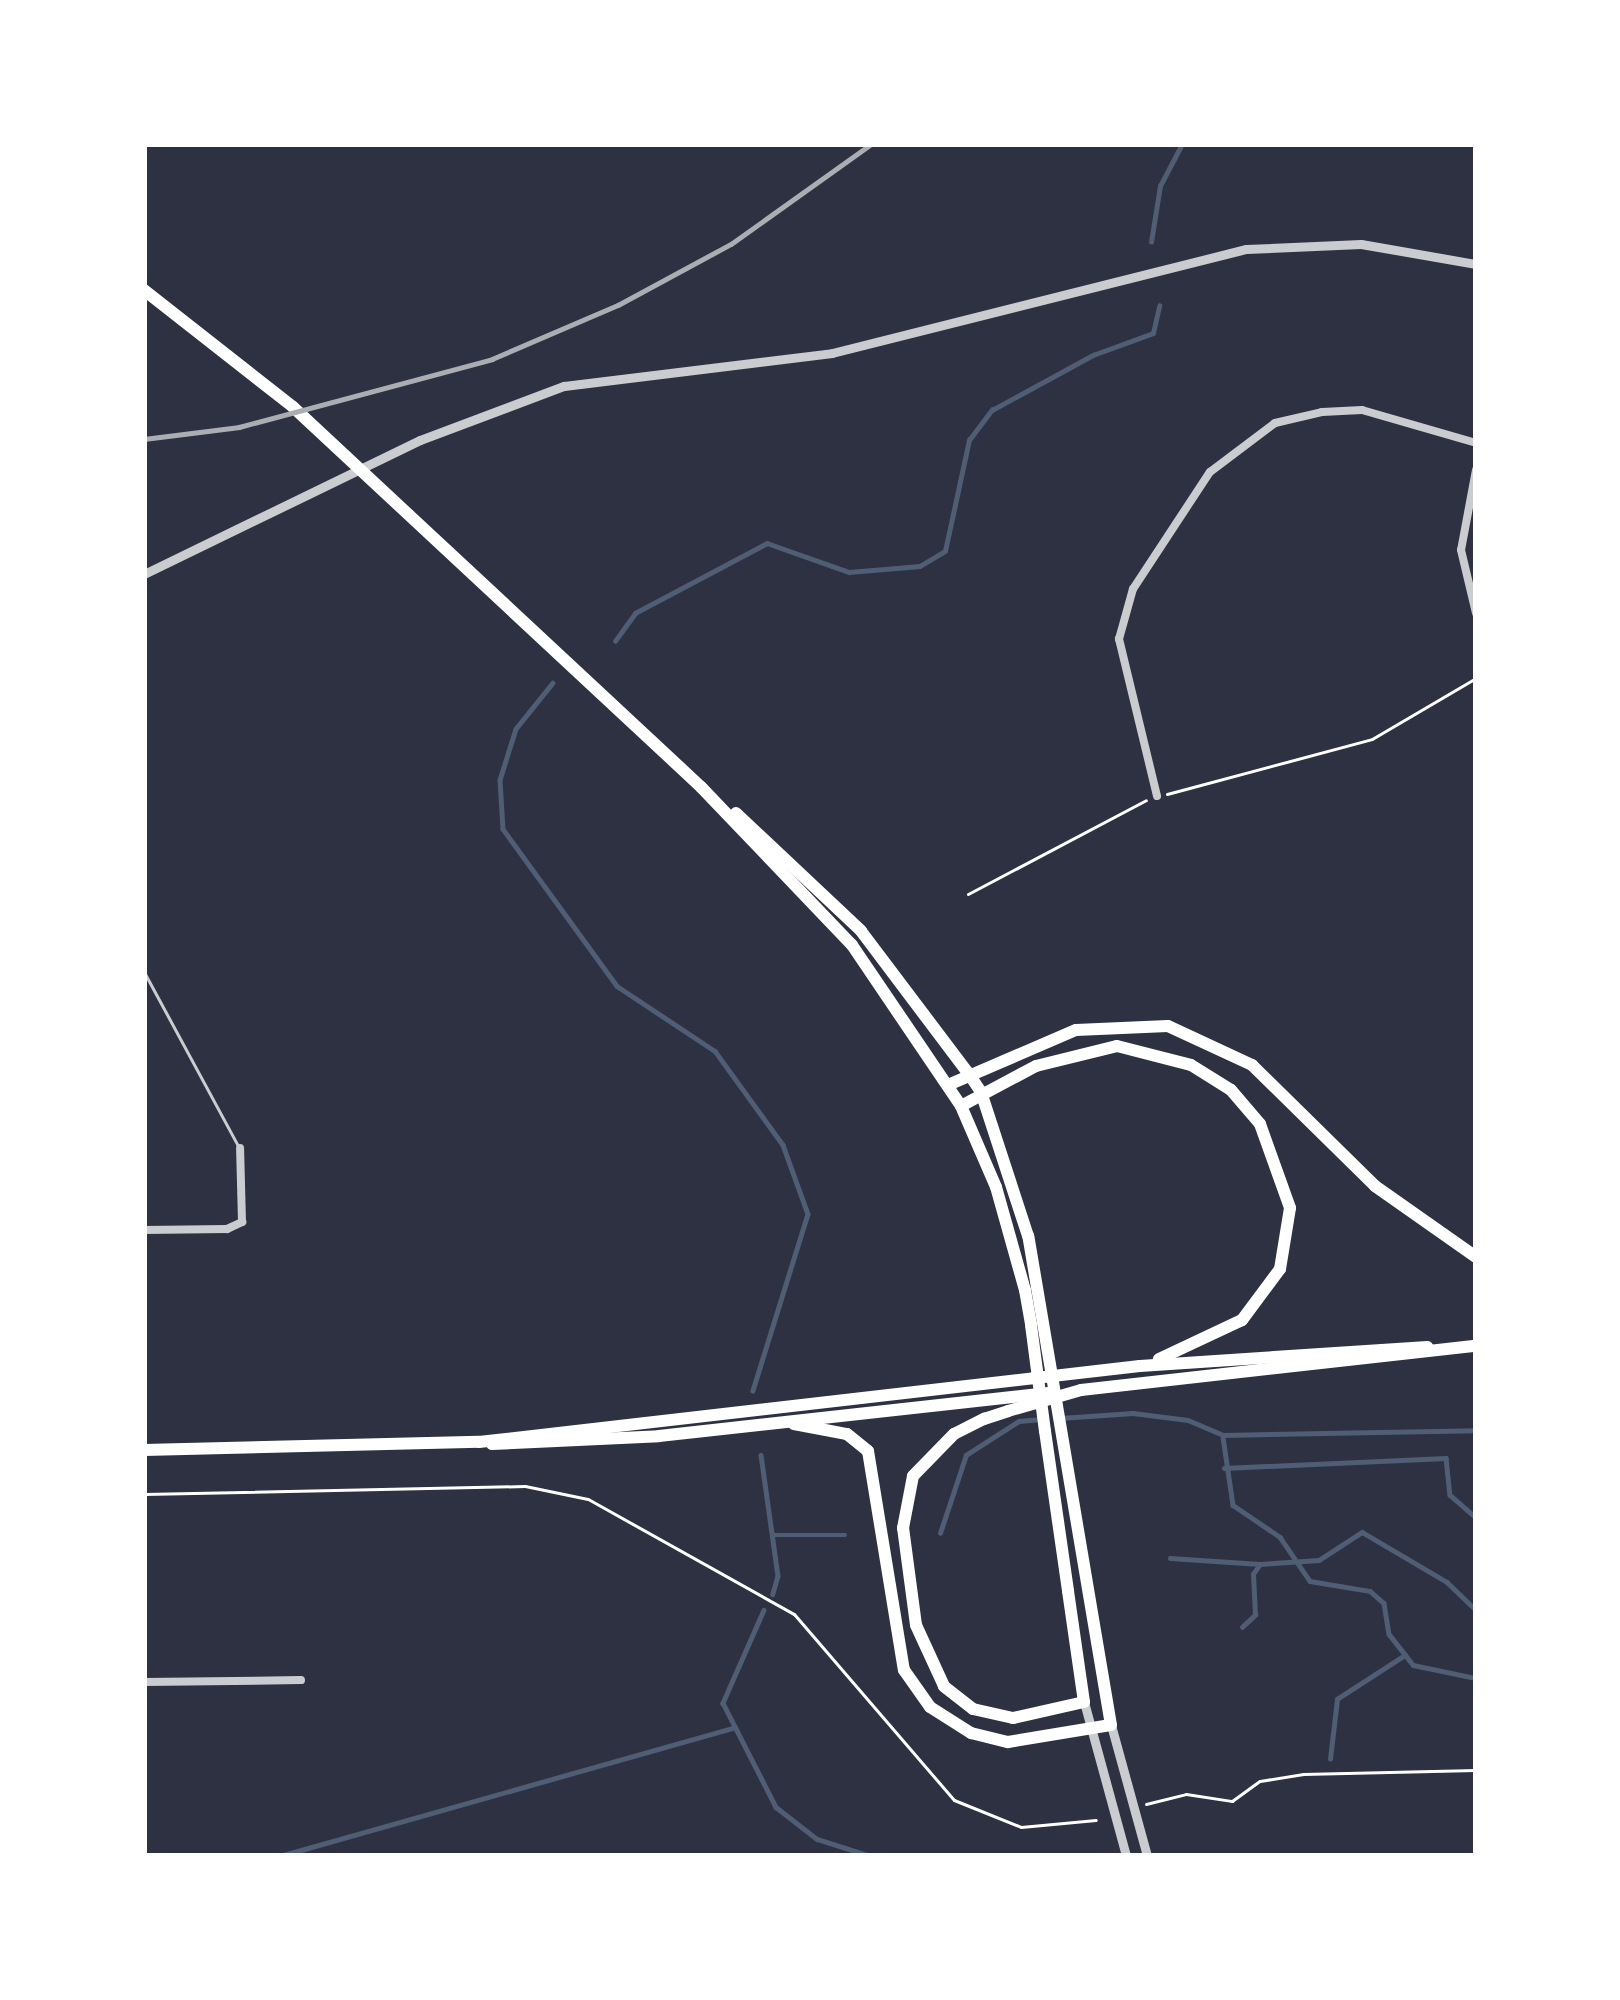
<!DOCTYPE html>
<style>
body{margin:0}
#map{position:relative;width:1620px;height:2000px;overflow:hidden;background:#2d3142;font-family:Overpass,sans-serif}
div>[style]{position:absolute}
.stream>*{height:4.5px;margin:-2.25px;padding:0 2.25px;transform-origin:2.25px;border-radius:2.25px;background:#4f5d75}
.path>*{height:3px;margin:-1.5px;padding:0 1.5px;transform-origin:1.5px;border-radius:1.5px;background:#fff}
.service>*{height:3px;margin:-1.5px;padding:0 1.5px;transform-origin:1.5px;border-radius:1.5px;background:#caccd0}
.minor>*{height:8px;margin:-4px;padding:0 4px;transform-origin:4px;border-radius:4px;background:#caccd0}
.tertiary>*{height:9px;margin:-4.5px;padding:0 4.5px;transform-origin:4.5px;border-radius:4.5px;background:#caccd0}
.primary>*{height:12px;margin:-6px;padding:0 6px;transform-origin:6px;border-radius:6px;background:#fff}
.trunk>*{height:12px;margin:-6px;padding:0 6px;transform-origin:6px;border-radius:6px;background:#fff}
.rail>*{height:4.5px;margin:-2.25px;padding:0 2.25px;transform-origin:2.25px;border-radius:2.25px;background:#abadb3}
span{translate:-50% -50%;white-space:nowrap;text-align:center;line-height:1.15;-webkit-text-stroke:12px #fff;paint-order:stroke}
.frame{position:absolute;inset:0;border:147px solid #fff;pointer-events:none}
</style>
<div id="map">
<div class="stream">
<i style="left:1151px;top:242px;width:57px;rotate:-80.9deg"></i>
<i style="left:1160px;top:186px;width:47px;rotate:-62.4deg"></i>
<i style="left:615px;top:641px;width:34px;rotate:-54deg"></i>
<i style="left:635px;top:613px;width:149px;rotate:-27.9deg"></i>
<i style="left:767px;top:543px;width:87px;rotate:19.5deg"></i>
<i style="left:849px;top:572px;width:71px;rotate:-4.8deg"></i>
<i style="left:920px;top:566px;width:29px;rotate:-31deg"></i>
<i style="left:945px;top:551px;width:114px;rotate:-77.8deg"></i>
<i style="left:969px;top:440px;width:38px;rotate:-53deg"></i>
<i style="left:992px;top:410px;width:115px;rotate:-28.6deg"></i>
<i style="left:1093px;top:355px;width:64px;rotate:-20.1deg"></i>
<i style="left:1153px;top:333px;width:28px;rotate:-77deg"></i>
<i style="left:553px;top:683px;width:59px;rotate:128.8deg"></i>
<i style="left:516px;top:729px;width:53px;rotate:107.4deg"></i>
<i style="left:500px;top:780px;width:49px;rotate:86.5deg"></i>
<i style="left:503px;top:829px;width:194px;rotate:54deg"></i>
<i style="left:617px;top:986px;width:118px;rotate:33.6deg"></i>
<i style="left:715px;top:1051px;width:116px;rotate:54.1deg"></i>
<i style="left:783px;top:1145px;width:73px;rotate:70.1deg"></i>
<i style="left:808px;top:1214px;width:185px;rotate:107.3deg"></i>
<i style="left:1060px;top:1418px;width:73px;rotate:-3.9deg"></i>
<i style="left:1133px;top:1413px;width:55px;rotate:7.3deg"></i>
<i style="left:1188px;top:1420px;width:38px;rotate:23deg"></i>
<i style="left:1223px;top:1435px;width:253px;rotate:-1.1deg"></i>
<i style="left:1223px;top:1437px;width:69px;rotate:81.6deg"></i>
<i style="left:1233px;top:1505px;width:57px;rotate:34.2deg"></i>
<i style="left:1280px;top:1537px;width:53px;rotate:55.7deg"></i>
<i style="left:1310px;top:1581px;width:61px;rotate:9.5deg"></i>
<i style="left:1370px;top:1591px;width:18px;rotate:41deg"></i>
<i style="left:1384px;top:1603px;width:31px;rotate:81deg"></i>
<i style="left:1389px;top:1634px;width:39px;rotate:52deg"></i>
<i style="left:1413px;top:1665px;width:64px;rotate:11.7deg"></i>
<i style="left:761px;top:1455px;width:122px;rotate:82deg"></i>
<i style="left:778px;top:1576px;width:19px;rotate:106deg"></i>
<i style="left:1224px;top:1468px;width:222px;rotate:-2.6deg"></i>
<i style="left:1446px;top:1458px;width:37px;rotate:84deg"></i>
<i style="left:1450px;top:1495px;width:35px;rotate:41deg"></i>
<i style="left:940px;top:1533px;width:82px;rotate:-71.6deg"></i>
<i style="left:966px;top:1455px;width:63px;rotate:-32.7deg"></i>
<i style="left:1019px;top:1421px;width:23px;rotate:-5deg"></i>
<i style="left:773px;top:1535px;width:72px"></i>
<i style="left:1170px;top:1558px;width:90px;rotate:3.8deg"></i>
<i style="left:764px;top:1610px;width:102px;rotate:113.8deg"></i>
<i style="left:723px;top:1703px;width:117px;rotate:63deg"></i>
<i style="left:776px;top:1807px;width:52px;rotate:38deg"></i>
<i style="left:817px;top:1839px;width:57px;rotate:17.5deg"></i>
<i style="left:1242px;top:1627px;width:18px;rotate:-43deg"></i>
<i style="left:1255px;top:1615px;width:41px;rotate:-92.8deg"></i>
<i style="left:1253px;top:1574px;width:12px;rotate:-55deg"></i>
<i style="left:1260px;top:1564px;width:59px;rotate:-3.9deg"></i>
<i style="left:1319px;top:1560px;width:51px;rotate:-33.1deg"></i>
<i style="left:1362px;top:1532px;width:99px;rotate:30.5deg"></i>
<i style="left:1447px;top:1582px;width:40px;rotate:44deg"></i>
<i style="left:1330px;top:1759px;width:60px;rotate:-83.3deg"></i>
<i style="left:1337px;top:1699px;width:81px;rotate:-32.9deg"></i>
<i style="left:280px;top:1856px;width:473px;rotate:-15.8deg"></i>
</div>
<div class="path">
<i style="left:1167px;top:794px;width:212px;rotate:-15deg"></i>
<i style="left:1372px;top:739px;width:121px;rotate:-30.4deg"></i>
<i style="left:968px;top:894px;width:201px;rotate:-27.8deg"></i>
<i style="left:144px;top:1494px;width:381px;rotate:-1.2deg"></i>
<i style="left:525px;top:1486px;width:64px;rotate:11.7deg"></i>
<i style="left:588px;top:1499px;width:236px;rotate:29.2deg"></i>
<i style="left:794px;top:1614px;width:245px;rotate:49.3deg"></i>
<i style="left:954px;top:1800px;width:72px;rotate:21.9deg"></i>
<i style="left:1021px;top:1827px;width:75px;rotate:-5.3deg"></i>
<i style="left:1146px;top:1804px;width:41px;rotate:-14deg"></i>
<i style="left:1186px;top:1794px;width:47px;rotate:8.7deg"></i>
<i style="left:1232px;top:1801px;width:34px;rotate:-36deg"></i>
<i style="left:1260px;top:1781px;width:44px;rotate:-9.2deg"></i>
<i style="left:1303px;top:1774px;width:173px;rotate:-1.3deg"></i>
</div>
<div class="service">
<i style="left:144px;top:972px;width:196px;rotate:61.6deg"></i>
</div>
<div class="minor">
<i style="left:1476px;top:470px;width:81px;rotate:100.6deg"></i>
<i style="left:1461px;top:550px;width:65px;rotate:76.6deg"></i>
<i style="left:1157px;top:796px;width:162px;rotate:-103.6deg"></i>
<i style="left:1119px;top:639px;width:52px;rotate:-74.4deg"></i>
<i style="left:1133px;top:589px;width:140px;rotate:-56.7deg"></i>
<i style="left:1210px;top:472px;width:81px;rotate:-37deg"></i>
<i style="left:1275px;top:423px;width:48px;rotate:-13.2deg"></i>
<i style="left:1322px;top:412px;width:40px;rotate:-2.9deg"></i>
<i style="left:1362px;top:410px;width:119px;rotate:16.1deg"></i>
<i style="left:144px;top:1230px;width:83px;rotate:-0.7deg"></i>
<i style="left:227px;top:1229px;width:17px;rotate:-25deg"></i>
<i style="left:242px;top:1222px;width:74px;rotate:-91.5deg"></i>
<i style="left:144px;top:1682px;width:157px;rotate:-0.7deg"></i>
</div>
<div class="tertiary">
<i style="left:144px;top:574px;width:307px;rotate:-25.9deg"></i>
<i style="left:420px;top:440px;width:154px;rotate:-20.6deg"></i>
<i style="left:564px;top:386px;width:270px;rotate:-7deg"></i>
<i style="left:832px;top:353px;width:427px;rotate:-14.1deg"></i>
<i style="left:1246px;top:249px;width:115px;rotate:-2.5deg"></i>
<i style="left:1361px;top:244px;width:117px;rotate:9.9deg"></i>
<i style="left:1084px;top:1702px;width:160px;rotate:74.7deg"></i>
<i style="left:1111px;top:1725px;width:136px;rotate:74.6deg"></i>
</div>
<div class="primary">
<i style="left:961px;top:1106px;width:85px;rotate:-28.1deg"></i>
<i style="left:1036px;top:1066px;width:83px;rotate:-13.9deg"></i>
<i style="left:1117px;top:1046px;width:76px;rotate:14.4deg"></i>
<i style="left:1191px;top:1065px;width:47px;rotate:32deg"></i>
<i style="left:1231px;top:1090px;width:45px;rotate:49.5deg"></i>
<i style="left:1260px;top:1124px;width:89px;rotate:70.3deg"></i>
<i style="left:1290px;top:1208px;width:62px;rotate:99.3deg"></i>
<i style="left:1280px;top:1269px;width:64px;rotate:126.7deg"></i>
<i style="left:1242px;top:1320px;width:92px;rotate:154.8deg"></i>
<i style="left:794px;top:1424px;width:54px;rotate:10.7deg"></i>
<i style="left:847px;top:1434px;width:27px;rotate:39deg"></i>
<i style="left:868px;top:1451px;width:222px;rotate:80.7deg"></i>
<i style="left:904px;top:1670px;width:45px;rotate:54.9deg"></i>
<i style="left:930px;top:1707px;width:49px;rotate:32.4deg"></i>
<i style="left:971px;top:1733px;width:38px;rotate:14deg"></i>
<i style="left:1008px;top:1742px;width:104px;rotate:-9.4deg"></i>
<i style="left:1111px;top:1725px;width:496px;rotate:-99.6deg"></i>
<i style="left:1028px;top:1236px;width:151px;rotate:-108.1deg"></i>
<i style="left:981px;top:1092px;width:23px;rotate:-124deg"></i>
<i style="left:492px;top:1444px;width:167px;rotate:-2.7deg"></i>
<i style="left:659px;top:1436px;width:394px;rotate:-6.3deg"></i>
<i style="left:144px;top:1450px;width:335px;rotate:-1.4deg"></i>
<i style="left:479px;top:1442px;width:665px;rotate:-6.56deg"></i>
<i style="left:1140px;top:1366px;width:288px;rotate:-3.8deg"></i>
</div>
<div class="trunk">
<i style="left:144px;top:290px;width:189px;rotate:38.1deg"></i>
<i style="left:293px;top:407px;width:558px;rotate:42.96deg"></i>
<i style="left:701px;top:787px;width:219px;rotate:46.3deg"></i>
<i style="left:852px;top:945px;width:194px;rotate:55.9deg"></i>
<i style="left:961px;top:1106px;width:88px;rotate:66.6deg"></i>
<i style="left:996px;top:1187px;width:107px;rotate:74.3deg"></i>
<i style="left:1025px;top:1290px;width:36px;rotate:80deg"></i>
<i style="left:1031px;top:1325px;width:107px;rotate:82.5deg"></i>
<i style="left:1045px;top:1431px;width:162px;rotate:81.8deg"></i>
<i style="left:1068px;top:1591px;width:112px;rotate:81.8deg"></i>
<i style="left:1084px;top:1702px;width:73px;rotate:167.3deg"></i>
<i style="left:1013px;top:1718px;width:41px;rotate:-167.3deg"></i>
<i style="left:973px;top:1709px;width:37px;rotate:-142deg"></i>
<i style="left:944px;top:1686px;width:67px;rotate:-114.7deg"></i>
<i style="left:916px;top:1625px;width:98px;rotate:-97.6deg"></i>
<i style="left:903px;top:1528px;width:53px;rotate:-79.1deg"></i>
<i style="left:913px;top:1476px;width:59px;rotate:-45.7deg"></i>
<i style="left:954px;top:1434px;width:34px;rotate:-27deg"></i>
<i style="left:984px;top:1419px;width:25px;rotate:-18deg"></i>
<i style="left:1008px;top:1411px;width:76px;rotate:-16deg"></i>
<i style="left:1081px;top:1390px;width:397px;rotate:-6.4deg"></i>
<i style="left:736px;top:813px;width:172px;rotate:43.3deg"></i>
<i style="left:861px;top:931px;width:178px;rotate:53deg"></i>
<i style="left:948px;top:1085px;width:139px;rotate:-23.3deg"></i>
<i style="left:1076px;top:1030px;width:92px;rotate:-2.5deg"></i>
<i style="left:1168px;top:1026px;width:93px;rotate:24.9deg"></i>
<i style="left:1252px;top:1065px;width:173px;rotate:44.5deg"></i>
<i style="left:1375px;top:1186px;width:123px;rotate:35.1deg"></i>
</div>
<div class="rail">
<i style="left:144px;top:439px;width:96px;rotate:-7.2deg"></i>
<i style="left:239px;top:427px;width:262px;rotate:-15deg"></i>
<i style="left:492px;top:359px;width:137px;rotate:-23.2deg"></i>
<i style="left:618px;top:305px;width:128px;rotate:-28.4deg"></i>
<i style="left:731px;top:244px;width:172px;rotate:-35.5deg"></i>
</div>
<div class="frame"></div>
</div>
